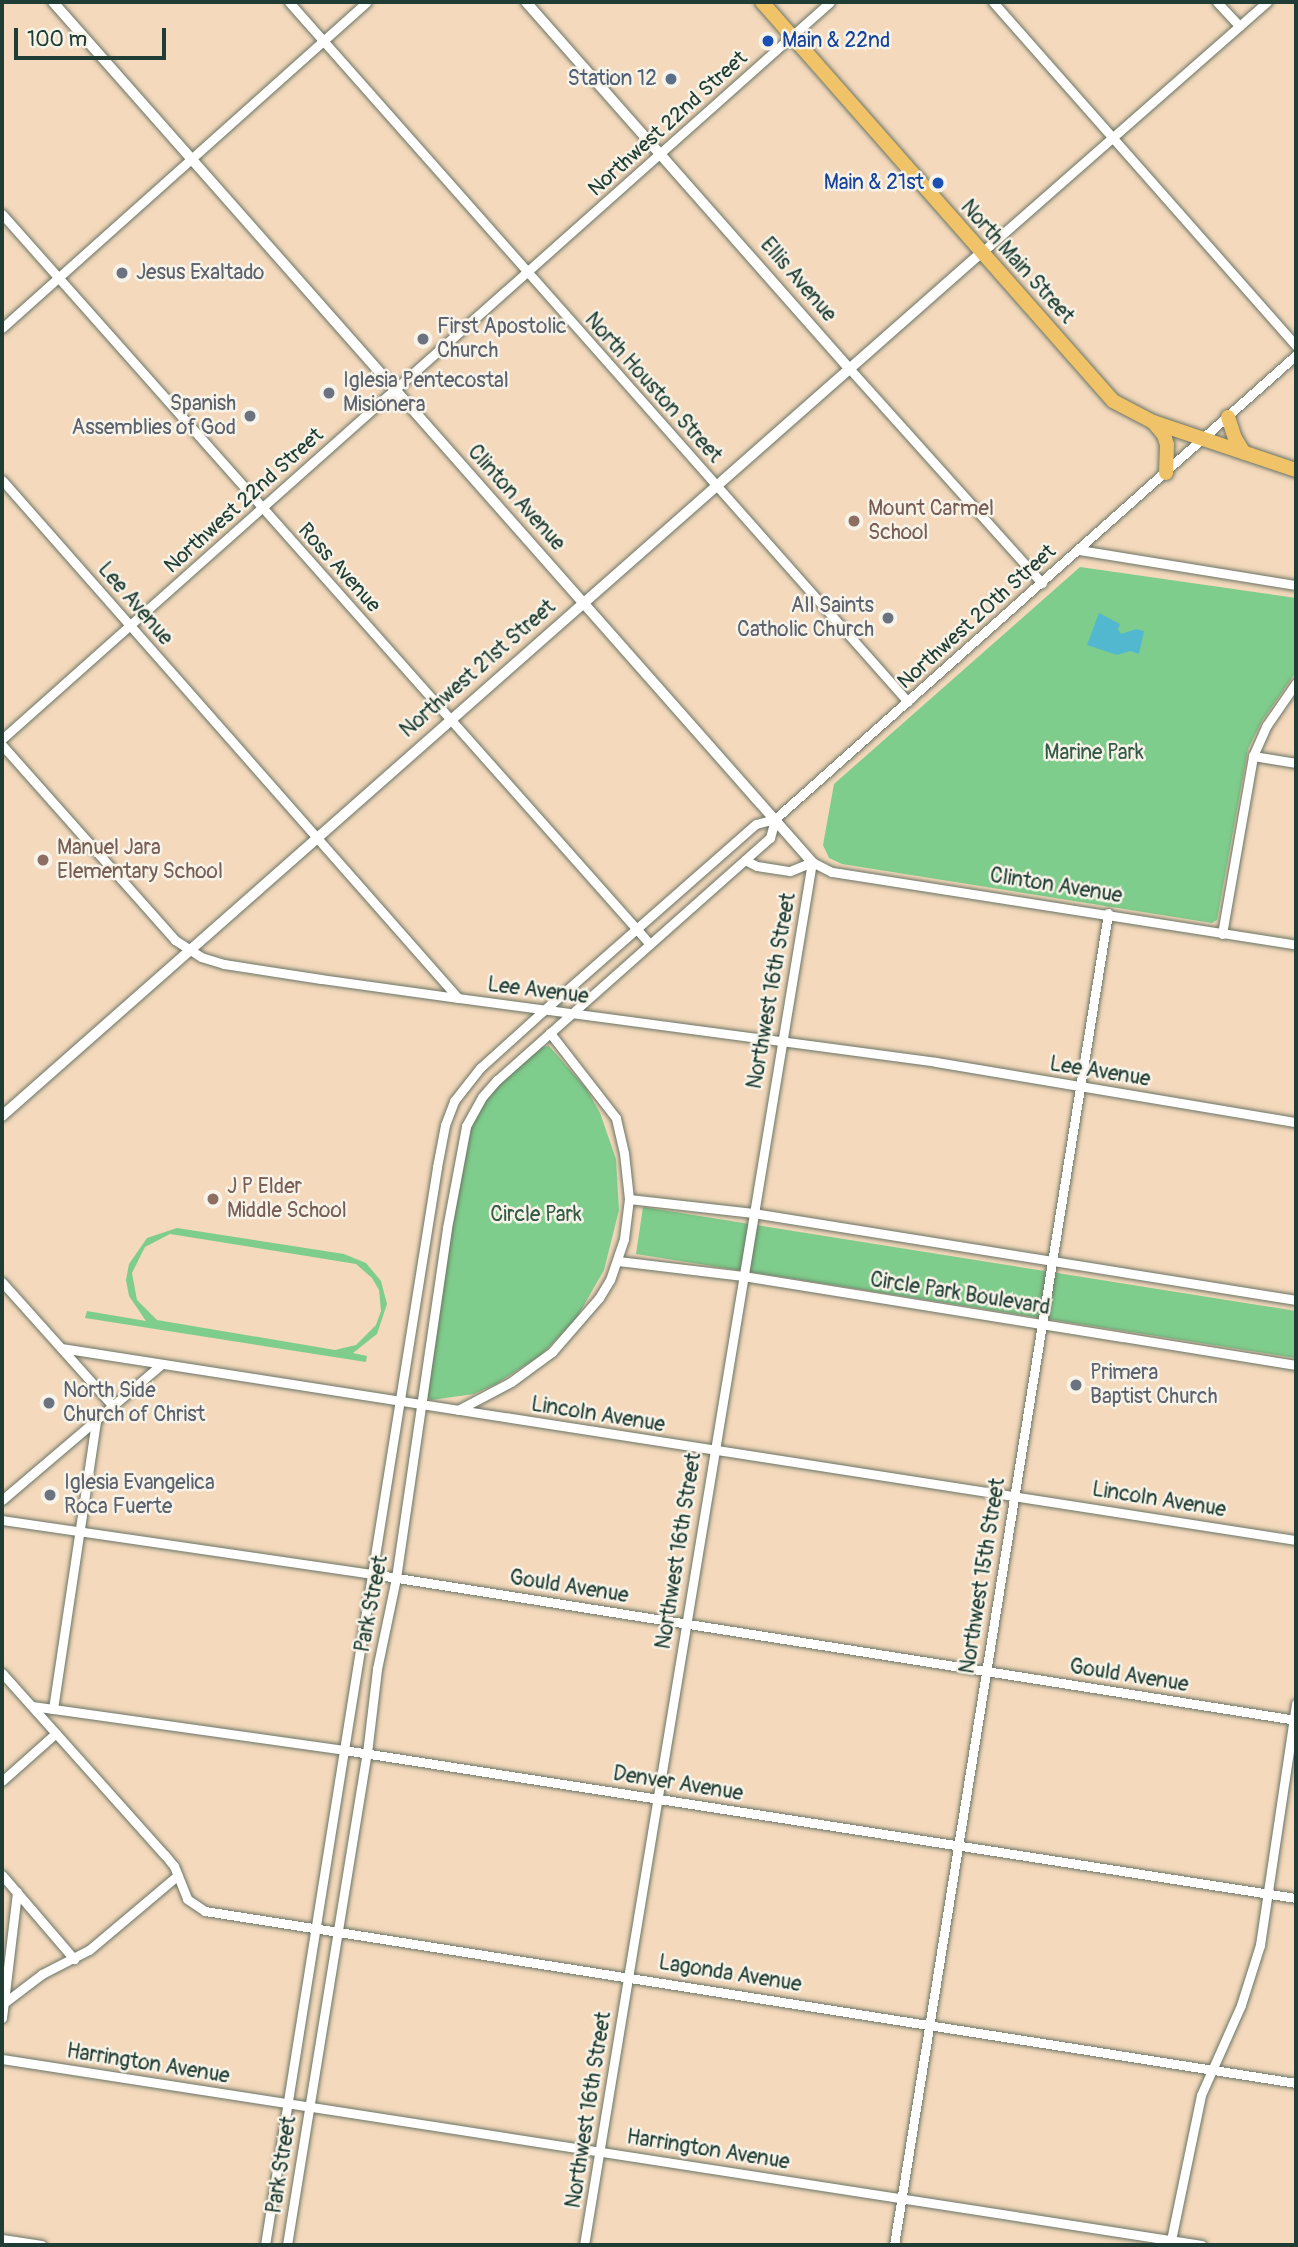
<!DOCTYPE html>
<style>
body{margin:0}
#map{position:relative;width:1298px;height:2247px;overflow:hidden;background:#f4d9bc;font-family:Pangolin,sans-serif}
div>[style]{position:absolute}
.green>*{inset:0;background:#7fcd8c}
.water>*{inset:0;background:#52b8d0}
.roads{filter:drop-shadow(0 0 2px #6a7464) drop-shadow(0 0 2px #6a7464)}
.minor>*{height:9px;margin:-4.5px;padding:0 4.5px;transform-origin:4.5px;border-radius:4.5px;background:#fff}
.tertiary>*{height:10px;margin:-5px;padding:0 5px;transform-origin:5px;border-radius:5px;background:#fff}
.primary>*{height:14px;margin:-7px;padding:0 7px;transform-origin:7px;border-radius:7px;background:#f1c369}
.dots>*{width:19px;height:19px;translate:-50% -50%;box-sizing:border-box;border:4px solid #f7f3e8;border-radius:50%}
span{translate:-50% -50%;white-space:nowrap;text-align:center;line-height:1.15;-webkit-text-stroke:5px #f7f3e8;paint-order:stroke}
.transit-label{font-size:21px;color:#164399}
.left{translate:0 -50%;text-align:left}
.right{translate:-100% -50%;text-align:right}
.service-label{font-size:21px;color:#4e5e75}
.street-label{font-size:21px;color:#1f3d34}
.worship-label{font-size:21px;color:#5b616d}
.education-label{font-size:21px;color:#785e54}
.park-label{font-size:21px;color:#325a46}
.frame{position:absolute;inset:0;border:4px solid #1f3d34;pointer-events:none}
.scale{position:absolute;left:14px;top:28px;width:152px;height:32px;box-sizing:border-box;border:4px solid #1f3d34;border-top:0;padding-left:9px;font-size:21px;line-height:24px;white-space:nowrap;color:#1f3d34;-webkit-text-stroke:5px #f7f3e8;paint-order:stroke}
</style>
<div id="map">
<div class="green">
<i style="clip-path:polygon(1080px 567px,1296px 598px,1296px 672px,1262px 721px,1248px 749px,1217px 920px,1212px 923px,842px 864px,829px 858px,823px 845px,834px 784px)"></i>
<i style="clip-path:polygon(549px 1046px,586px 1088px,600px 1113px,616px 1159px,619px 1210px,604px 1270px,576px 1319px,541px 1355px,496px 1384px,474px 1394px,431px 1400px,425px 1394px,465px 1143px,471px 1126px,493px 1089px,540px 1047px)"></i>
<i style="clip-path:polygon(643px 1207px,1296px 1311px,1296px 1358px,636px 1254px)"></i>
<i style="clip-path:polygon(evenodd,177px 1228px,344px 1254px,366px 1263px,381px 1281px,387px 1304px,377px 1334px,353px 1353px,367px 1356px,366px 1362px,85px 1318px,87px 1311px,146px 1321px,129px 1296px,126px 1280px,129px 1264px,147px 1238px,177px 1228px,170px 1234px,356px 1264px,372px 1278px,379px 1290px,381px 1311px,376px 1325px,356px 1345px,335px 1350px,157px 1320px,137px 1300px,132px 1273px,145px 1247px,170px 1234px)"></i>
</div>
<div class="water">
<i style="clip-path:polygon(1099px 613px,1120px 624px,1118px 629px,1121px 634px,1136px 629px,1144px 631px,1139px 654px,1130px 651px,1117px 655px,1087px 645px)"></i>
</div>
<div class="roads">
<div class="minor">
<i style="left:289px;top:2px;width:934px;rotate:48.51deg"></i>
<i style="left:993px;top:2px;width:458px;rotate:48.6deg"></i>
<i style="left:1217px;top:2px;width:33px;rotate:47deg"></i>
<i style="left:2px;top:214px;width:976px;rotate:48.41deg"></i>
<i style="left:981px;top:253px;width:381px;rotate:-41.3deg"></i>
<i style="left:2px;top:328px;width:489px;rotate:-41.8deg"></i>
<i style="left:849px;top:368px;width:289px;rotate:48.1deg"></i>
<i style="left:2px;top:480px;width:690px;rotate:48.64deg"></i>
<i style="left:458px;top:998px;width:482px;rotate:7.6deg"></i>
<i style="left:936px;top:1062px;width:365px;rotate:9.5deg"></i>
<i style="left:1079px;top:550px;width:220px;rotate:9.2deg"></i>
<i style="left:2px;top:739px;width:1108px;rotate:-41.67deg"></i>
<i style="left:2px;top:745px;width:261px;rotate:48.4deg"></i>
<i style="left:175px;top:940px;width:31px;rotate:33deg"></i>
<i style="left:201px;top:957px;width:24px;rotate:17deg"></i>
<i style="left:224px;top:964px;width:98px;rotate:8.8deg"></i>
<i style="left:321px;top:979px;width:138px;rotate:7.9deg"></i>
<i style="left:1253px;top:756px;width:44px;rotate:9.2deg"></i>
<i style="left:745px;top:860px;width:13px;rotate:27deg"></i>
<i style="left:757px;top:866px;width:33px;rotate:9deg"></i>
<i style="left:790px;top:871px;width:24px;rotate:-22deg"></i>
<i style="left:812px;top:862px;width:22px;rotate:27deg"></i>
<i style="left:832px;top:872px;width:470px;rotate:8.9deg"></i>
<i style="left:1222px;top:934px;width:181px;rotate:-80.1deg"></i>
<i style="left:1253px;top:756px;width:34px;rotate:-66deg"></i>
<i style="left:1267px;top:725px;width:51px;rotate:-55.4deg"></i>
<i style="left:629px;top:1199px;width:125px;rotate:6.4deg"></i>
<i style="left:753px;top:1213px;width:550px;rotate:9.1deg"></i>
<i style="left:618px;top:1261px;width:126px;rotate:6.8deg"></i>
<i style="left:743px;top:1276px;width:560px;rotate:9.14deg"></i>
<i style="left:2px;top:1282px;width:164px;rotate:48.2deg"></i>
<i style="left:61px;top:1348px;width:1250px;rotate:8.84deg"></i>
<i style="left:458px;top:1410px;width:60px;rotate:-27.8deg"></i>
<i style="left:511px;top:1382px;width:51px;rotate:-36.2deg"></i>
<i style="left:552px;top:1352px;width:72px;rotate:-49deg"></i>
<i style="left:599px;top:1298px;width:21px;rotate:-59deg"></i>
<i style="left:610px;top:1280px;width:43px;rotate:-71.1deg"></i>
<i style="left:624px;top:1239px;width:40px;rotate:-82.9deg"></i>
<i style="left:629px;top:1199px;width:46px;rotate:-96.2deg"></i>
<i style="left:624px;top:1153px;width:36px;rotate:-103deg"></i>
<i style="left:616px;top:1118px;width:108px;rotate:-127.8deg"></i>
<i style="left:2px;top:1500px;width:210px;rotate:-40.4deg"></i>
<i style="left:2px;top:1520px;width:374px;rotate:8.3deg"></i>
<i style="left:372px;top:1574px;width:935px;rotate:8.98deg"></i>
<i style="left:2px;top:1673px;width:244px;rotate:48.2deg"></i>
<i style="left:165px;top:1855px;width:14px;rotate:51deg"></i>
<i style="left:174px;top:1866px;width:35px;rotate:68deg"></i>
<i style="left:187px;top:1899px;width:22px;rotate:34deg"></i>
<i style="left:205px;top:1911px;width:1104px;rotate:8.96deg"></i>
<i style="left:32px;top:1706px;width:315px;rotate:8deg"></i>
<i style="left:344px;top:1750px;width:963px;rotate:8.84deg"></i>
<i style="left:53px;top:1709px;width:296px;rotate:-81.5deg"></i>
<i style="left:2px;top:1781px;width:72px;rotate:-41.6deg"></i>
<i style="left:2px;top:1875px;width:111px;rotate:49.4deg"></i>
<i style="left:4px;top:2003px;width:48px;rotate:-37.3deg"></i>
<i style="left:42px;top:1974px;width:53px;rotate:-27.1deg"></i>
<i style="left:89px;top:1950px;width:116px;rotate:-40.1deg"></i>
<i style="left:2px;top:2018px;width:127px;rotate:-83.2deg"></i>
<i style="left:2px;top:2059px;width:1214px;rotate:8.81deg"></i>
<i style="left:2px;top:2239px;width:40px;rotate:8.5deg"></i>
<i style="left:265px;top:2245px;width:1092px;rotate:-80.93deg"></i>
<i style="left:437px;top:1167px;width:43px;rotate:-79.2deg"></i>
<i style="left:445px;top:1125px;width:26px;rotate:-69deg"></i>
<i style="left:454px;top:1101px;width:42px;rotate:-51.8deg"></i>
<i style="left:480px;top:1068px;width:85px;rotate:-42.1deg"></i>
<i style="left:543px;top:1011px;width:283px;rotate:-41.3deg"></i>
<i style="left:756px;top:824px;width:20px;rotate:-15deg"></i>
<i style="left:775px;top:819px;width:698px;rotate:-41.69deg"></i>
<i style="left:287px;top:2245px;width:498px;rotate:-80.8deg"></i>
<i style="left:367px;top:1753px;width:85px;rotate:-83.2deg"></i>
<i style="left:377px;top:1669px;width:93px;rotate:-78.2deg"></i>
<i style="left:396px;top:1578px;width:354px;rotate:-81.7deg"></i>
<i style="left:447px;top:1228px;width:104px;rotate:-79.4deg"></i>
<i style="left:466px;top:1126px;width:33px;rotate:-61deg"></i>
<i style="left:482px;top:1097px;width:23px;rotate:-49deg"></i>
<i style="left:497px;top:1080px;width:365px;rotate:-41.6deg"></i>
<i style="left:770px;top:838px;width:20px;rotate:-75deg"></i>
<i style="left:584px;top:2245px;width:1402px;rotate:-80.64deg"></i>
<i style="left:894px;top:2245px;width:1349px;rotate:-80.87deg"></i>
<i style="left:1170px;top:2245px;width:153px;rotate:-78.3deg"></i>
<i style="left:1201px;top:2095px;width:98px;rotate:-66deg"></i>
<i style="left:1241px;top:2005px;width:63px;rotate:-72.4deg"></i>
<i style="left:1260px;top:1945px;width:244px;rotate:-81.5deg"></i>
</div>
<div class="tertiary">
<i style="left:53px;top:2px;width:1147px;rotate:48.57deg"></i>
<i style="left:526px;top:2px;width:488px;rotate:48.6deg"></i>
<i style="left:2px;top:1116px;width:1305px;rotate:-41.4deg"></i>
</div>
<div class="primary">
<i style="left:762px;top:2px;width:531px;rotate:48.66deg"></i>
<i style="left:1113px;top:401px;width:45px;rotate:27.7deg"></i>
<i style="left:1153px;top:422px;width:151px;rotate:18.6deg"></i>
<i style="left:1228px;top:417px;width:22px;rotate:72deg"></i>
<i style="left:1235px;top:438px;width:17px;rotate:59deg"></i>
<i style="left:1154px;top:423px;width:16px;rotate:50deg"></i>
<i style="left:1164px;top:435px;width:10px;rotate:73deg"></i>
<i style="left:1167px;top:445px;width:28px;rotate:92deg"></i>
</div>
</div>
<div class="dots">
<i style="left:768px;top:41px;background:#1a4fb4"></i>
<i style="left:671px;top:79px;background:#5c6f8a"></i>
<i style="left:938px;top:183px;background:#1a4fb4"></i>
<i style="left:122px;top:273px;background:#6b7280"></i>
<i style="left:423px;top:339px;background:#6b7280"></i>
<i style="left:329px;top:393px;background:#6b7280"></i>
<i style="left:250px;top:416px;background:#6b7280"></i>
<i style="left:854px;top:521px;background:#8d6e63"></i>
<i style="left:888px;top:618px;background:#6b7280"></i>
<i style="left:43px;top:860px;background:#8d6e63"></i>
<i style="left:213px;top:1199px;background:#8d6e63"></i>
<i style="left:1076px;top:1385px;background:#6b7280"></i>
<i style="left:49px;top:1403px;background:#6b7280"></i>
<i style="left:50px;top:1495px;background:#6b7280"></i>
</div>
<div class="transit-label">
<span class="left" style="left:782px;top:41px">Main &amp; 22nd</span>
<span class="right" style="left:924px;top:183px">Main &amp; 21st</span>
</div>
<div class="service-label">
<span class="right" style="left:657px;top:79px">Station 12</span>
</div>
<div class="street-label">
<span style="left:668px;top:124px;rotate:-42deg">Northwest 22nd Street</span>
<span style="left:1017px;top:262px;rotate:48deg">North Main Street</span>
<span style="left:798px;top:280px;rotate:49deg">Ellis Avenue</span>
<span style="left:653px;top:388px;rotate:48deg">North Houston Street</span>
<span style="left:516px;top:498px;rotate:48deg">Clinton Avenue</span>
<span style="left:244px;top:501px;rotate:-42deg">Northwest 22nd Street</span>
<span style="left:339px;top:568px;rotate:48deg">Ross Avenue</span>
<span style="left:135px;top:604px;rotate:49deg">Lee Avenue</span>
<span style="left:977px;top:617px;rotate:-42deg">Northwest 20th Street</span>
<span style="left:478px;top:669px;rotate:-41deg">Northwest 21st Street</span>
<span style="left:1056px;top:886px;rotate:9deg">Clinton Avenue</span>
<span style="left:538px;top:991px;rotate:7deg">Lee Avenue</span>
<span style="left:772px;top:991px;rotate:-80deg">Northwest 16th Street</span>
<span style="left:1100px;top:1072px;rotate:9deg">Lee Avenue</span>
<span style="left:960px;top:1294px;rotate:9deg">Circle Park Boulevard</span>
<span style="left:598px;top:1415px;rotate:9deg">Lincoln Avenue</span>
<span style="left:1159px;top:1500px;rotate:9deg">Lincoln Avenue</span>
<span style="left:679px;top:1551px;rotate:-81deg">Northwest 16th Street</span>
<span style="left:983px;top:1576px;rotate:-81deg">Northwest 15th Street</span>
<span style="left:569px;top:1587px;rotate:9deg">Gould Avenue</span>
<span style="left:372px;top:1604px;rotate:-79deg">Park Street</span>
<span style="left:1129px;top:1676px;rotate:9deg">Gould Avenue</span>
<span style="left:678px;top:1784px;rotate:9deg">Denver Avenue</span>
<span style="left:730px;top:1974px;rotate:9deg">Lagonda Avenue</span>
<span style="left:148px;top:2064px;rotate:9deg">Harrington Avenue</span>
<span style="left:589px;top:2110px;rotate:-81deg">Northwest 16th Street</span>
<span style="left:708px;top:2150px;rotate:9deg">Harrington Avenue</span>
<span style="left:282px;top:2165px;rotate:-81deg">Park Street</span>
</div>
<div class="worship-label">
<span class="left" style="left:136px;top:273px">Jesus Exaltado</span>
<span class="left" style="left:437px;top:339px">First Apostolic<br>Church</span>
<span class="left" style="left:343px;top:393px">Iglesia Pentecostal<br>Misionera</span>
<span class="right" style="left:236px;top:416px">Spanish<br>Assemblies of God</span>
<span class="right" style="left:874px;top:618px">All Saints<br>Catholic Church</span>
<span class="left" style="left:1090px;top:1385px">Primera<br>Baptist Church</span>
<span class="left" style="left:63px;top:1403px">North Side<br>Church of Christ</span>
<span class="left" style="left:64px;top:1495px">Iglesia Evangelica<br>Roca Fuerte</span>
</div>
<div class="education-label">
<span class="left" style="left:868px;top:521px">Mount Carmel<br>School</span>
<span class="left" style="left:57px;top:860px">Manuel Jara<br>Elementary School</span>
<span class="left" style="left:227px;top:1199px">J P Elder<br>Middle School</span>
</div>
<div class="park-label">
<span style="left:1094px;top:753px">Marine Park</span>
<span style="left:536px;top:1215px">Circle Park</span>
</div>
<div class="frame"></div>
<div class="scale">100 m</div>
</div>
